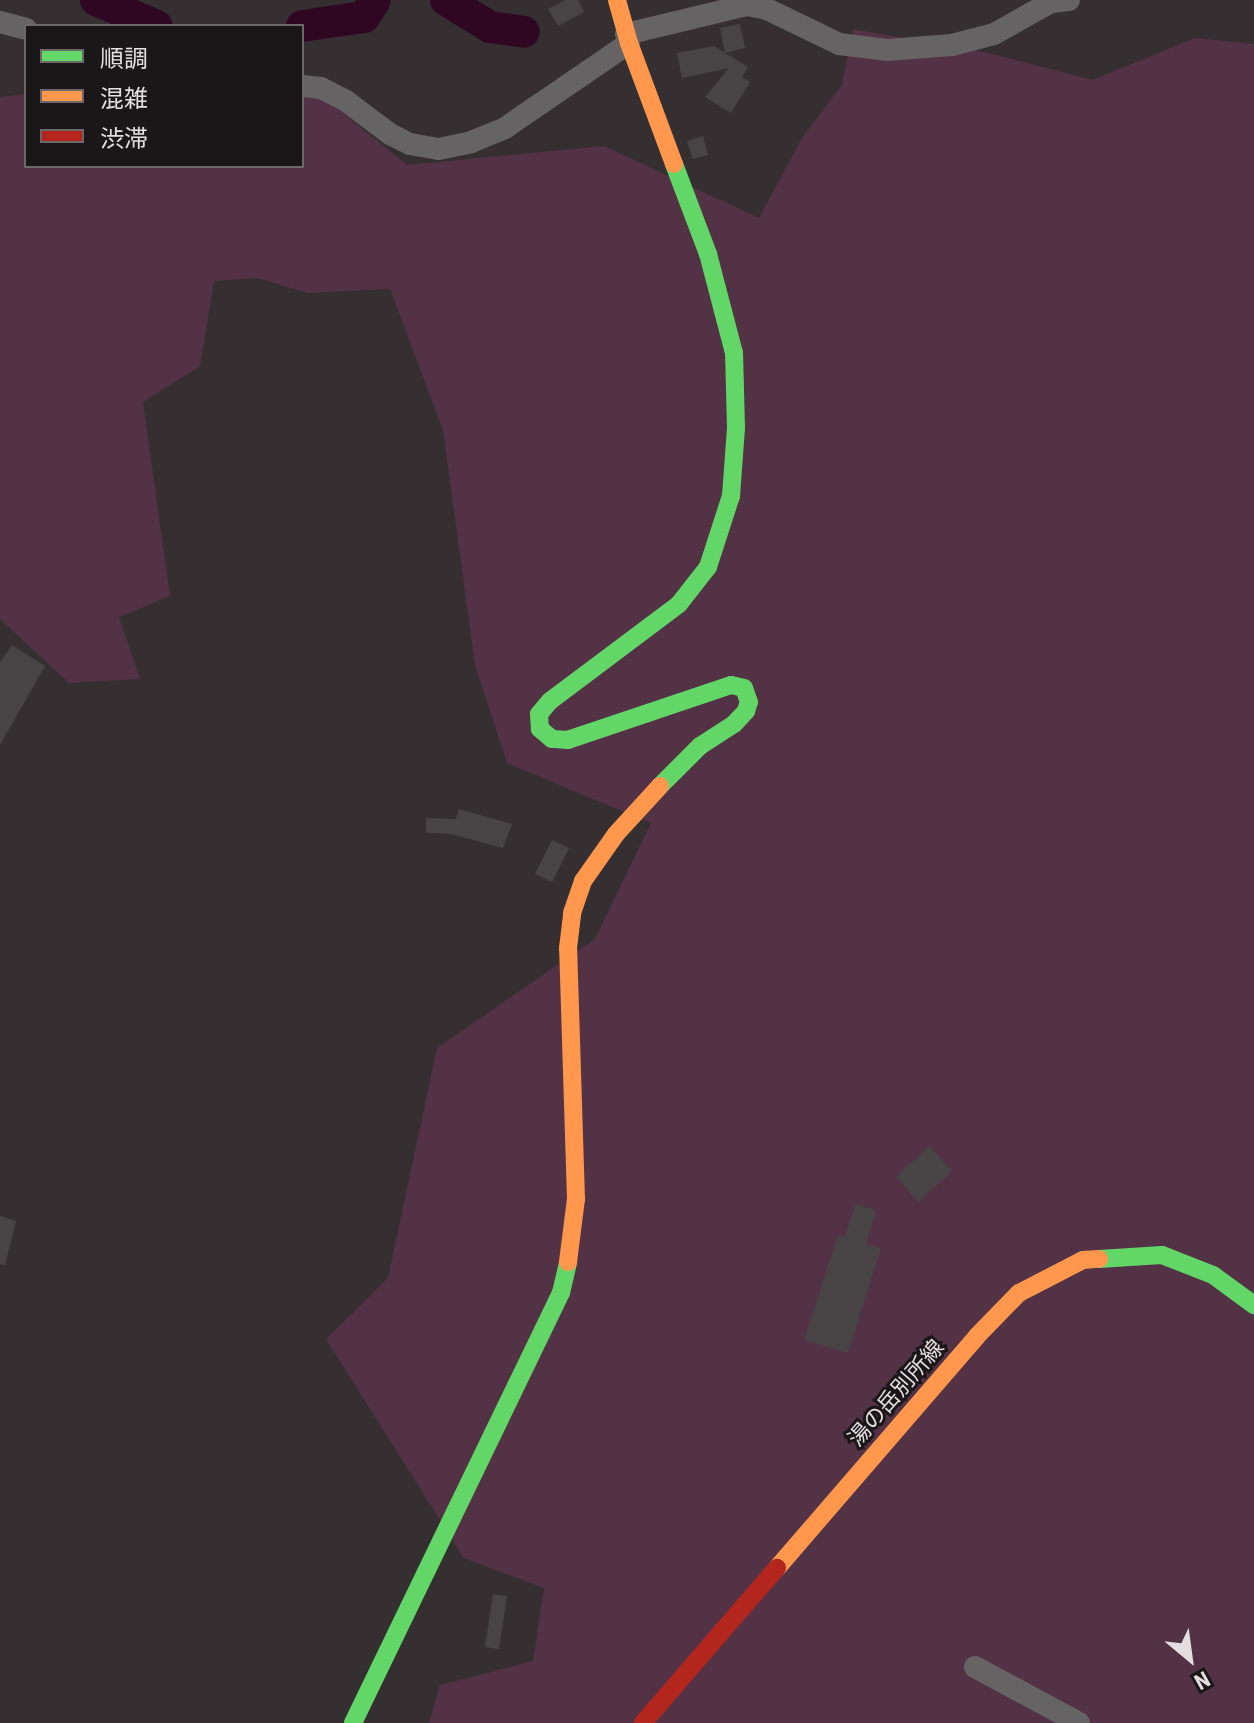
<!DOCTYPE html>
<meta charset="utf-8">
<style>
body{margin:0}
#map{position:relative;width:1254px;height:1723px;overflow:hidden;background:#352f32;font-family:"Roboto Condensed","Noto Sans JP",sans-serif}
div>[style]{position:absolute}
.green>*{inset:0;background:#533246}
.river>*{height:32px;margin:-16px;padding:0 16px;transform-origin:16px;border-radius:16px;background:#300723}
.building>*{inset:0;background:#484446}
.street>*{height:22px;margin:-11px;padding:0 11px;transform-origin:11px;border-radius:11px;background:#656364}
.fast>*{height:18px;margin:-9px;padding:0 9px;transform-origin:9px;border-radius:9px;background:#63d668}
.slow>*{height:18px;margin:-9px;padding:0 9px;transform-origin:9px;border-radius:9px;background:#ff974d}
.jam>*{height:18px;margin:-9px;padding:0 9px;transform-origin:9px;border-radius:9px;background:#b3261e}
span{translate:-50% -50%;white-space:nowrap;text-align:center;line-height:1.15;-webkit-text-stroke:6px #1b1719;paint-order:stroke}
.street-label{font-size:22px;color:#e5dee1}
.legend{position:absolute;left:24px;top:24px;width:280px;height:144px;box-sizing:border-box;background:#1b1719;border:2px solid #6c6769;margin:0;padding:10px 14px;list-style:none;font-size:24px;color:#e5dee1}
.legend li{display:flex;align-items:center;gap:16px;height:40px}
.legend b{width:40px;border:2px solid #6c6769}
.north{position:absolute;left:1150px;top:1619px;width:80px;height:80px;-webkit-text-stroke:6px #1b1719;paint-order:stroke;rotate:151deg;font-size:22px;font-weight:700;line-height:32px;text-align:center;color:#e5dee1}
.north::after{content:'';display:block;margin:auto;width:28px;height:36px;background:#e5dee1;clip-path:polygon(50% 0,100% 100%,50% 72%,0 100%)}
</style>
<div id="map">
<div class="green">
<i style="clip-path:polygon(853px 29px,988px 53px,1093px 80px,1195px 38px,1254px 44px,1254px 1723px,429px 1723px,440px 1685px,533px 1661px,544px 1588px,464px 1558px,326px 1339px,388px 1278px,437px 1048px,595px 939px,651px 823px,507px 763px,475px 665px,443px 430px,390px 289px,308px 293px,258px 278px,214px 281px,200px 366px,143px 402px,170px 596px,119px 617px,140px 679px,69px 683px,0 619px,0 97px,26px 94px,26px 166px,302px 166px,302px 80px,407px 165px,604px 146px,759px 218px,802px 138px,842px 85px)"></i>
</div>
<div class="river">
<i style="left:96px;top:0;width:66px;rotate:23.1deg"></i>
<i style="left:446px;top:0;width:52px;rotate:31.5deg"></i>
<i style="left:490px;top:27px;width:34px;rotate:8deg"></i>
<i style="left:302px;top:26px;width:63px;rotate:-8.3deg"></i>
<i style="left:364px;top:17px;width:20px;rotate:-57deg"></i>
</div>
<div class="building">
<i style="clip-path:polygon(565px 0,578px 0,584px 12px,558px 26px,548px 9px)"></i>
<i style="clip-path:polygon(740px 24px,745px 48px,725px 53px,720px 28px)"></i>
<i style="clip-path:polygon(714px 46px,748px 67px,742px 77px,750px 82px,731px 113px,705px 97px,729px 68px,682px 78px,677px 53px)"></i>
<i style="clip-path:polygon(703px 136px,708px 155px,693px 159px,687px 141px)"></i>
<i style="clip-path:polygon(12px 645px,45px 666px,0 745px,0 662px)"></i>
<i style="clip-path:polygon(459px 809px,512px 824px,503px 848px,451px 834px,426px 833px,426px 818px,456px 819px)"></i>
<i style="clip-path:polygon(552px 840px,569px 848px,552px 882px,535px 874px)"></i>
<i style="clip-path:polygon(929px 1146px,952px 1171px,919px 1202px,896px 1177px)"></i>
<i style="clip-path:polygon(855px 1204px,876px 1210px,866px 1244px,881px 1248px,848px 1353px,804px 1340px,838px 1235px,845px 1237px)"></i>
<i style="clip-path:polygon(0 1216px,16px 1221px,5px 1265px,0 1264px)"></i>
<i style="clip-path:polygon(493px 1594px,507px 1596px,499px 1649px,485px 1647px)"></i>
</div>
<div class="street">
<i style="left:0;top:22px;width:27px;rotate:15deg"></i>
<i style="left:626px;top:34px;width:124px;rotate:-13.5deg"></i>
<i style="left:747px;top:5px;width:20px;rotate:11deg"></i>
<i style="left:767px;top:9px;width:80px;rotate:25.9deg"></i>
<i style="left:839px;top:44px;width:48px;rotate:7.1deg"></i>
<i style="left:887px;top:50px;width:65px;rotate:-4.4deg"></i>
<i style="left:952px;top:45px;width:43px;rotate:-14.7deg"></i>
<i style="left:994px;top:34px;width:65px;rotate:-29.3deg"></i>
<i style="left:1051px;top:2px;width:18px;rotate:-6deg"></i>
<i style="left:302px;top:86px;width:19px;rotate:6deg"></i>
<i style="left:321px;top:88px;width:28px;rotate:27deg"></i>
<i style="left:346px;top:101px;width:55px;rotate:36.9deg"></i>
<i style="left:390px;top:134px;width:22px;rotate:27deg"></i>
<i style="left:410px;top:144px;width:29px;rotate:10deg"></i>
<i style="left:439px;top:149px;width:33px;rotate:-12deg"></i>
<i style="left:471px;top:142px;width:37px;rotate:-22deg"></i>
<i style="left:505px;top:128px;width:150px;rotate:-34.4deg"></i>
<i style="left:975px;top:1667px;width:118px;rotate:28.3deg"></i>
</div>
<div class="fast">
<i style="left:660px;top:786px;width:57px;rotate:-45deg"></i>
<i style="left:700px;top:746px;width:40px;rotate:-32.9deg"></i>
<i style="left:734px;top:724px;width:18px;rotate:-47deg"></i>
<i style="left:746px;top:711px;width:9px;rotate:-72deg"></i>
<i style="left:749px;top:702px;width:15px;rotate:-110deg"></i>
<i style="left:744px;top:688px;width:13px;rotate:-167deg"></i>
<i style="left:731px;top:685px;width:172px;rotate:161.4deg"></i>
<i style="left:568px;top:740px;width:16px;rotate:-176deg"></i>
<i style="left:552px;top:739px;width:16px;rotate:-140deg"></i>
<i style="left:540px;top:729px;width:15px;rotate:-94deg"></i>
<i style="left:539px;top:714px;width:17px;rotate:-50deg"></i>
<i style="left:550px;top:701px;width:161px;rotate:-36.9deg"></i>
<i style="left:679px;top:604px;width:47px;rotate:-51.9deg"></i>
<i style="left:708px;top:567px;width:75px;rotate:-72.1deg"></i>
<i style="left:731px;top:496px;width:68px;rotate:-85.8deg"></i>
<i style="left:736px;top:428px;width:75px;rotate:-91.5deg"></i>
<i style="left:734px;top:353px;width:102px;rotate:-104.7deg"></i>
<i style="left:708px;top:254px;width:96px;rotate:-110.7deg"></i>
<i style="left:1099px;top:1259px;width:63px;rotate:-3.6deg"></i>
<i style="left:1162px;top:1255px;width:55px;rotate:21.4deg"></i>
<i style="left:1213px;top:1275px;width:51px;rotate:36.2deg"></i>
<i style="left:353px;top:1723px;width:478px;rotate:-64.2deg"></i>
<i style="left:561px;top:1293px;width:32px;rotate:-77deg"></i>
</div>
<div class="slow">
<i style="left:617px;top:0;width:45px;rotate:74.4deg"></i>
<i style="left:629px;top:43px;width:129px;rotate:69.6deg"></i>
<i style="left:568px;top:1262px;width:64px;rotate:-82.8deg"></i>
<i style="left:576px;top:1199px;width:251px;rotate:-91.8deg"></i>
<i style="left:568px;top:948px;width:35px;rotate:-83deg"></i>
<i style="left:572px;top:913px;width:34px;rotate:-71deg"></i>
<i style="left:583px;top:881px;width:57px;rotate:-54.9deg"></i>
<i style="left:616px;top:834px;width:65px;rotate:-47.5deg"></i>
<i style="left:777px;top:1568px;width:306px;rotate:-49.2deg"></i>
<i style="left:977px;top:1336px;width:60px;rotate:-45.7deg"></i>
<i style="left:1019px;top:1293px;width:72px;rotate:-27.3deg"></i>
<i style="left:1083px;top:1260px;width:16px;rotate:-4deg"></i>
</div>
<div class="jam">
<i style="left:643px;top:1723px;width:205px;rotate:-49.2deg"></i>
</div>
<div class="street-label">
<span style="left:896px;top:1393px;rotate:-49deg">湯の岳別所線</span>
</div>
<ul class="legend">
<li><b style="height:10px;background:#63d668"></b>順調</li>
<li><b style="height:10px;background:#ff974d"></b>混雑</li>
<li><b style="height:10px;background:#b3261e"></b>渋滞</li>
</ul>
<div class="north">N</div>
</div>
